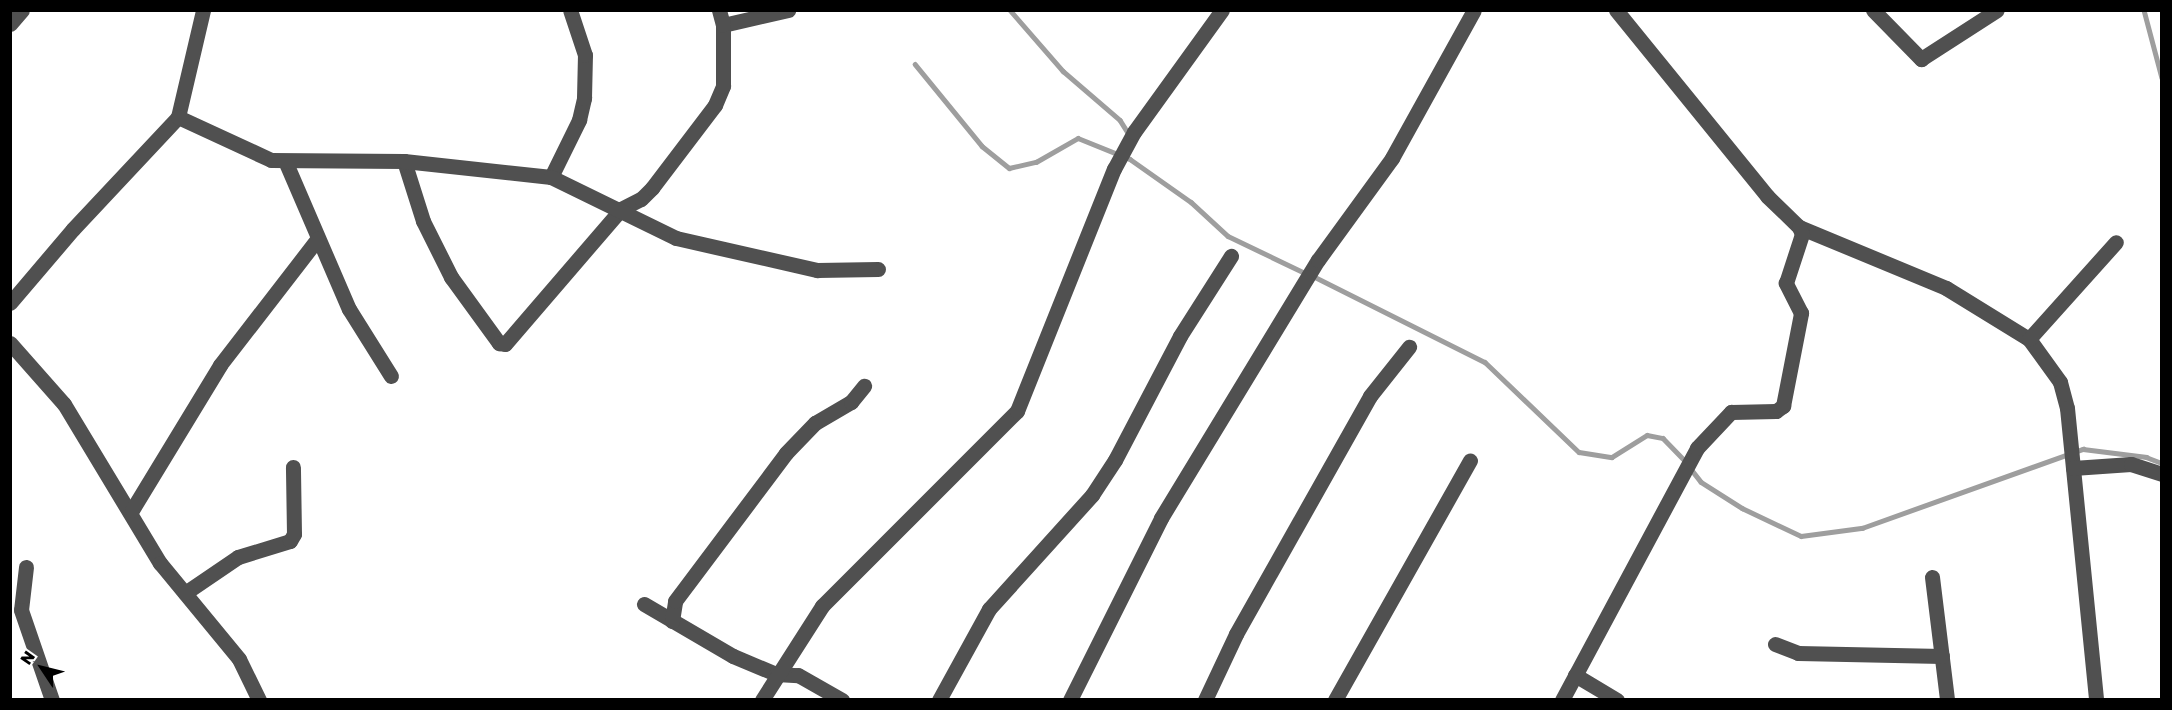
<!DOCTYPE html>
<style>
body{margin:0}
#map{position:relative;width:2172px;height:710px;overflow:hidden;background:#fff;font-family:"Golos Text",sans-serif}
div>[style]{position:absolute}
.stream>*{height:4.5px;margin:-2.25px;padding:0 2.25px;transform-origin:2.25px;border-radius:2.25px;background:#9e9e9e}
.minor>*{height:15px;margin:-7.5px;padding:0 7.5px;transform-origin:7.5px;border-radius:7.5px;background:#505050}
span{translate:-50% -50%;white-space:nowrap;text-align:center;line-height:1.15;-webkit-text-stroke:6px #fff;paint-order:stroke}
.frame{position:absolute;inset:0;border:12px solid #000;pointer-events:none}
.north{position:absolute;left:12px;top:638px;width:60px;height:60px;-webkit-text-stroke:4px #fff;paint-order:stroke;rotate:305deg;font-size:16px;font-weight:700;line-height:24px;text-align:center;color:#000}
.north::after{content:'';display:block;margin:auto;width:21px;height:27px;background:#000;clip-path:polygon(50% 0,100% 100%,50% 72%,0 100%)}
</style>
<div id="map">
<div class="stream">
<i style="left:1010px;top:10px;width:81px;rotate:49deg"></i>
<i style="left:1063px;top:71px;width:75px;rotate:40.7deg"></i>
<i style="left:1120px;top:120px;width:19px;rotate:58deg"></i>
<i style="left:2144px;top:10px;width:70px;rotate:75.2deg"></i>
<i style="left:915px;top:64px;width:106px;rotate:50.7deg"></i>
<i style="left:982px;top:146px;width:35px;rotate:39deg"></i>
<i style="left:1009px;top:168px;width:28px;rotate:-13deg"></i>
<i style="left:1036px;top:162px;width:48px;rotate:-29.7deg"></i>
<i style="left:1078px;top:138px;width:56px;rotate:22deg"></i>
<i style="left:1130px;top:159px;width:75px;rotate:35.2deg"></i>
<i style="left:1191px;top:202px;width:50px;rotate:42.6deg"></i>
<i style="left:1228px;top:236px;width:85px;rotate:25.7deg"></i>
<i style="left:1313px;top:276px;width:192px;rotate:26.6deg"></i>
<i style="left:1485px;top:362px;width:130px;rotate:43.8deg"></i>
<i style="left:1579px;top:452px;width:33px;rotate:9deg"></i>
<i style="left:1612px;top:457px;width:41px;rotate:-32.2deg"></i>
<i style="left:1647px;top:435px;width:16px;rotate:11deg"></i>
<i style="left:1663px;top:438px;width:33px;rotate:46deg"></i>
<i style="left:1691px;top:469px;width:16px;rotate:52deg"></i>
<i style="left:1701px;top:482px;width:49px;rotate:32.4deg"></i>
<i style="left:1742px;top:508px;width:65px;rotate:25.4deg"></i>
<i style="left:1801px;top:536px;width:62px;rotate:-7.5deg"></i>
<i style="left:1862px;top:528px;width:235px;rotate:-19.7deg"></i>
<i style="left:2083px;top:449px;width:64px;rotate:7.2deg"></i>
<i style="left:2146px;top:457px;width:17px;rotate:21deg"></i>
</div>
<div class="minor">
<i style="left:1616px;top:10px;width:240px;rotate:50.9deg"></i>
<i style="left:1767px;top:196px;width:45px;rotate:44.1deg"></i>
<i style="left:1799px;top:227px;width:159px;rotate:22.5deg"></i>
<i style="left:1946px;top:288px;width:97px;rotate:31.6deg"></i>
<i style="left:2029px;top:339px;width:53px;rotate:54.2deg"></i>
<i style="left:2060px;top:382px;width:27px;rotate:75deg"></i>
<i style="left:2067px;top:408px;width:293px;rotate:84.3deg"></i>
<i style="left:1873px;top:10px;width:69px;rotate:45.6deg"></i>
<i style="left:1921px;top:59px;width:90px;rotate:-32.8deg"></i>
<i style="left:10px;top:24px;width:18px;rotate:-49deg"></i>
<i style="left:723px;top:25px;width:67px;rotate:-13deg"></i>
<i style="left:178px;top:117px;width:110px;rotate:-76.8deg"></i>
<i style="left:404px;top:161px;width:63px;rotate:72.4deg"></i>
<i style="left:423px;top:221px;width:63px;rotate:63.4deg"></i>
<i style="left:451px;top:277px;width:82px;rotate:54deg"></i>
<i style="left:499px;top:343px;width:6px;rotate:9deg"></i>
<i style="left:505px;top:344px;width:178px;rotate:-49.3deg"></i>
<i style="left:621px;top:209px;width:22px;rotate:-27deg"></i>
<i style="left:641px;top:199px;width:16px;rotate:-45deg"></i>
<i style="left:652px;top:188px;width:104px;rotate:-52.8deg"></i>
<i style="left:715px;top:105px;width:21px;rotate:-67deg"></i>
<i style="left:723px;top:86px;width:61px;rotate:-90deg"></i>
<i style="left:723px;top:25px;width:16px;rotate:-105deg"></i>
<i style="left:286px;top:163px;width:159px;rotate:66.7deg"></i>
<i style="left:349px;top:309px;width:79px;rotate:57.9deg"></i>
<i style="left:551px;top:177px;width:64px;rotate:-63.8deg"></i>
<i style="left:579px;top:120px;width:23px;rotate:-77deg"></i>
<i style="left:584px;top:98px;width:43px;rotate:-88.7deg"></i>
<i style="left:585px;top:55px;width:47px;rotate:-108.4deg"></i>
<i style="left:10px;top:303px;width:97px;rotate:-49.6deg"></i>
<i style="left:73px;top:229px;width:154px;rotate:-46.8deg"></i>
<i style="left:178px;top:117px;width:102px;rotate:24.8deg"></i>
<i style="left:271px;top:160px;width:133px;rotate:0.4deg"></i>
<i style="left:404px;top:161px;width:148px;rotate:6.2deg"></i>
<i style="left:551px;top:177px;width:139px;rotate:26deg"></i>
<i style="left:676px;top:238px;width:145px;rotate:12.8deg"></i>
<i style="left:817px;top:270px;width:61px;rotate:-0.9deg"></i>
<i style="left:2029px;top:339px;width:130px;rotate:-48.1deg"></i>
<i style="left:10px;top:343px;width:81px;rotate:48.5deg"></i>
<i style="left:64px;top:404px;width:186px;rotate:58.9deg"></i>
<i style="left:160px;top:563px;width:124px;rotate:50.5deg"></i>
<i style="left:239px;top:659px;width:46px;rotate:64deg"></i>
<i style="left:2073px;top:468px;width:58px;rotate:-3.9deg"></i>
<i style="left:2131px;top:464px;width:33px;rotate:18deg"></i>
<i style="left:132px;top:510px;width:170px;rotate:-58.7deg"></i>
<i style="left:220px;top:365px;width:160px;rotate:-52.3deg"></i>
<i style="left:26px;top:567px;width:43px;rotate:96.6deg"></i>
<i style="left:21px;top:610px;width:95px;rotate:71deg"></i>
<i style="left:1932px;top:577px;width:124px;rotate:83deg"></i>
<i style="left:185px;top:593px;width:64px;rotate:-34.2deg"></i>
<i style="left:238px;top:557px;width:54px;rotate:-17.1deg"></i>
<i style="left:290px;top:541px;width:8px;rotate:-60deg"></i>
<i style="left:294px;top:534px;width:67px;rotate:-90.9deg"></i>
<i style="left:644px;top:604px;width:103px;rotate:30.3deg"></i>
<i style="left:733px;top:656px;width:47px;rotate:22.7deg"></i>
<i style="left:776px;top:674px;width:22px;rotate:3deg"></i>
<i style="left:798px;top:675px;width:51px;rotate:29.6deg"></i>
<i style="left:672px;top:621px;width:20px;rotate:-81deg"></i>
<i style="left:675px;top:601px;width:185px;rotate:-53.1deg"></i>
<i style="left:786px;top:453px;width:42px;rotate:-46deg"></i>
<i style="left:815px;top:423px;width:42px;rotate:-30.3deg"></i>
<i style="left:851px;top:402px;width:21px;rotate:-51deg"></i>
<i style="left:1775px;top:644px;width:25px;rotate:21deg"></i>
<i style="left:1798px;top:653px;width:144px;rotate:1.2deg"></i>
<i style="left:1575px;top:675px;width:49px;rotate:30.8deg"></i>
<i style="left:762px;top:700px;width:112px;rotate:-57.4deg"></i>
<i style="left:822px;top:606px;width:276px;rotate:-45deg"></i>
<i style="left:1017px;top:411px;width:261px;rotate:-68.2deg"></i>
<i style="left:1114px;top:169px;width:42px;rotate:-61.6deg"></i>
<i style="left:1134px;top:132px;width:150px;rotate:-54.2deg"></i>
<i style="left:939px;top:700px;width:104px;rotate:-61.2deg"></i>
<i style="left:989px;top:609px;width:154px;rotate:-47.9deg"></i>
<i style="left:1092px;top:495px;width:42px;rotate:-56.7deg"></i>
<i style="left:1115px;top:460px;width:140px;rotate:-62.3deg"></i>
<i style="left:1180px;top:336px;width:95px;rotate:-57.5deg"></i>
<i style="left:1070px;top:700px;width:203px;rotate:-63.4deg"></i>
<i style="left:1161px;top:518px;width:302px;rotate:-58.7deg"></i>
<i style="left:1318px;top:260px;width:126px;rotate:-54deg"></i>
<i style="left:1392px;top:158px;width:169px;rotate:-61deg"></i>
<i style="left:1205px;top:700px;width:73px;rotate:-64.8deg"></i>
<i style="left:1236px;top:634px;width:273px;rotate:-60.6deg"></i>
<i style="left:1370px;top:396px;width:63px;rotate:-51.5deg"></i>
<i style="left:1335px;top:700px;width:275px;rotate:-60.6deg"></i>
<i style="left:1562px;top:700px;width:286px;rotate:-61.8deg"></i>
<i style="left:1697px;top:448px;width:50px;rotate:-46.6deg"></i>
<i style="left:1731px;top:412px;width:45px;rotate:-1.3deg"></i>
<i style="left:1776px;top:411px;width:9px;rotate:-36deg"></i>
<i style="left:1783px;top:406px;width:95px;rotate:-79deg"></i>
<i style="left:1801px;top:313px;width:34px;rotate:-117deg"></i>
<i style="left:1786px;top:283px;width:52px;rotate:-71.9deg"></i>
<i style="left:1802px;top:234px;width:8px;rotate:-113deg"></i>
</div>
<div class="frame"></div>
<div class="north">N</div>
</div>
